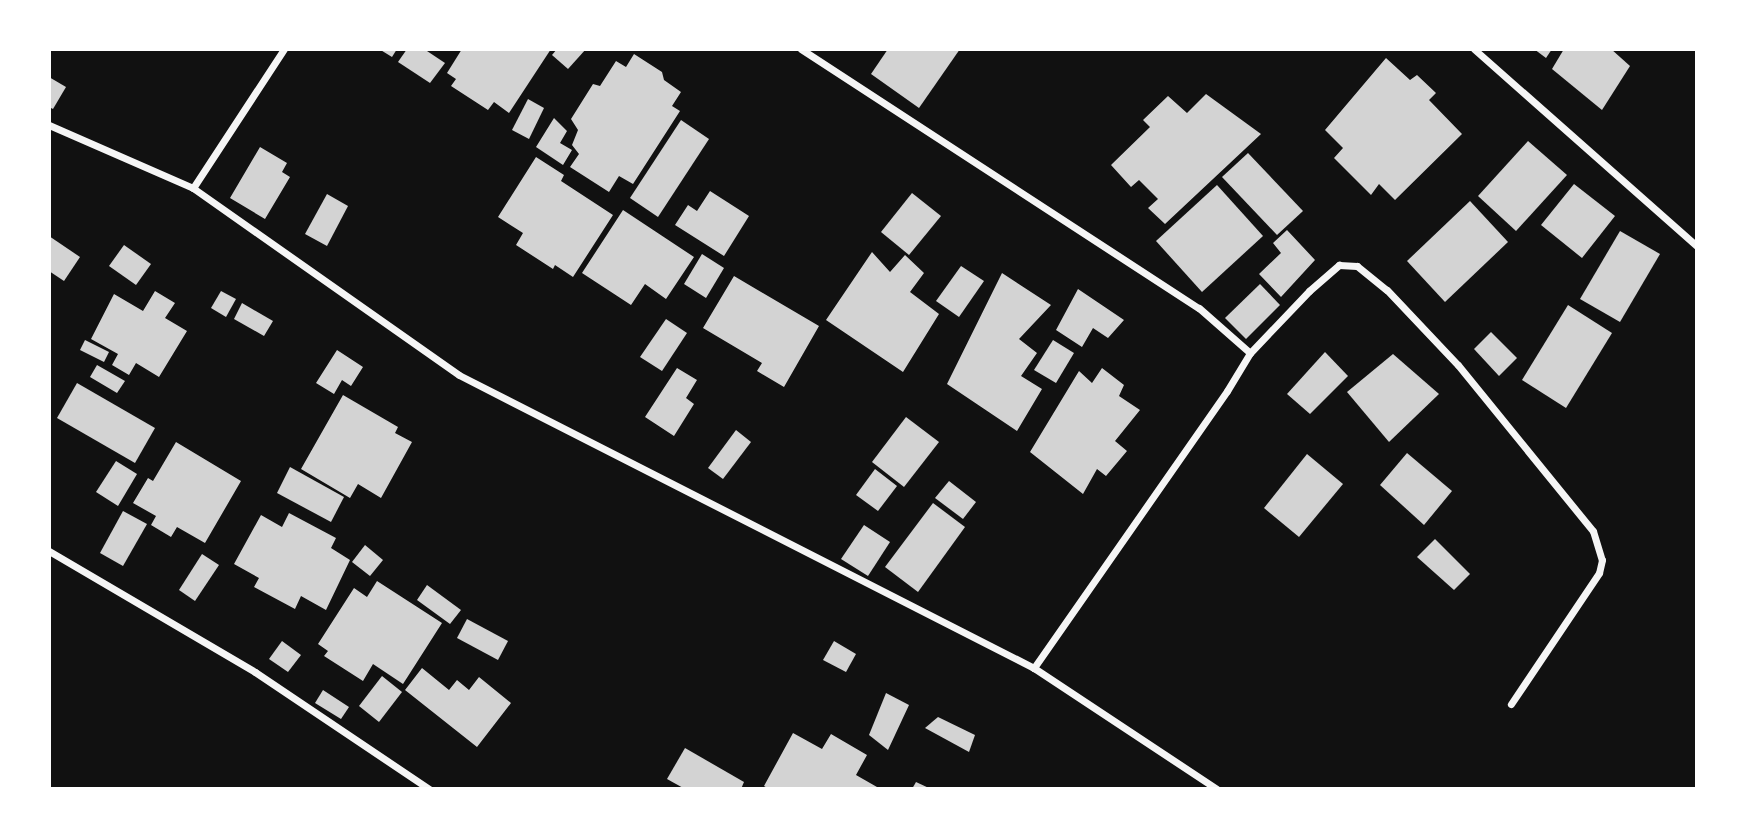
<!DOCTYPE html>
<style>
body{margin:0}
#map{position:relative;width:1746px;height:838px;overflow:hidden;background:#111;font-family:Manrope,sans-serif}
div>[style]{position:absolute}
.building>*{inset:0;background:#d3d3d3}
.minor>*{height:7px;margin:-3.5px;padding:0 3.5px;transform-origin:3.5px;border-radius:3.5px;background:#f5f5f5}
span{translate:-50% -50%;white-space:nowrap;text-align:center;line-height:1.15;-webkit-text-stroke:7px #fff;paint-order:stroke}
.frame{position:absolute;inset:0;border:51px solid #fff;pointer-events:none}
</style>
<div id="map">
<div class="building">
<i style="clip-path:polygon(379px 49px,397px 49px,392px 57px)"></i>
<i style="clip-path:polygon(407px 49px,424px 49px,445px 63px,430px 83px,398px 62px)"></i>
<i style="clip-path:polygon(462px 49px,551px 49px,509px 113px,494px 102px,488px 110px,451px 86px,456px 79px,447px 73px)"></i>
<i style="clip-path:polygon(557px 49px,586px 49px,568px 69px,552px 55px)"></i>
<i style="clip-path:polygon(888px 49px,960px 49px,919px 108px,871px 74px)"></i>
<i style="clip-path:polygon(1534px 49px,1552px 49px,1546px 58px)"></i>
<i style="clip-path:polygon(1564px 49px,1611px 49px,1630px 66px,1602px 110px,1552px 69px)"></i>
<i style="clip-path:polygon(634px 54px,662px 72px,664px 80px,681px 92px,672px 106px,680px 111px,633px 184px,619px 176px,609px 192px,570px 167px,579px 154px,572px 145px,578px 130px,571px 119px,593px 84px,600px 86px,616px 61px,626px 67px)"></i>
<i style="clip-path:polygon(1386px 58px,1410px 80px,1417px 75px,1436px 93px,1429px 100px,1462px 134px,1395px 200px,1379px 184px,1371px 195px,1334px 158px,1343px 148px,1325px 130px)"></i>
<i style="clip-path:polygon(49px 77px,66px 87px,53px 109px,49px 107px)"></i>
<i style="clip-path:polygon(1206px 94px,1261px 134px,1165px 224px,1148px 208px,1158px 199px,1139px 180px,1131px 187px,1111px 165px,1150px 127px,1143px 120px,1168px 96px,1187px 113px)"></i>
<i style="clip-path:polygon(528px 99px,544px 108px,529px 139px,512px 130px)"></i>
<i style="clip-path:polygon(554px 118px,567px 131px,560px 143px,572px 150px,563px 165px,536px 147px)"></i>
<i style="clip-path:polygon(681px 120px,709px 139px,658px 217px,630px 198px)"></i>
<i style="clip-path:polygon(1528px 141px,1567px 175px,1516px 231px,1478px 196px)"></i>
<i style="clip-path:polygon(260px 147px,287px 163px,282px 172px,290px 177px,265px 219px,230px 198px)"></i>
<i style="clip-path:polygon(1248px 153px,1303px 211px,1277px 235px,1222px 177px)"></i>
<i style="clip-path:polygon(536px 157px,564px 175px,561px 181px,613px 215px,573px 277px,555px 265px,553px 269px,516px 245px,523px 233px,498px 217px)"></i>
<i style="clip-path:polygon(1574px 184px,1615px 216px,1582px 258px,1541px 225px)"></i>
<i style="clip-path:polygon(1217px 185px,1263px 236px,1202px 292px,1156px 241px)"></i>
<i style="clip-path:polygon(710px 191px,749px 216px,724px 256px,675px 225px,688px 205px,697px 211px)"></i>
<i style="clip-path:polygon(912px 193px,941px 216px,909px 255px,881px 232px)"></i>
<i style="clip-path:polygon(327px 194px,348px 206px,327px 246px,305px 234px)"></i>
<i style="clip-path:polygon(1470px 201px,1508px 242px,1445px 302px,1407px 261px)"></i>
<i style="clip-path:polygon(623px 210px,694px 257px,666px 299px,645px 284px,631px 305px,582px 273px)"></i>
<i style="clip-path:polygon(1287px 230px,1315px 260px,1281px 297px,1259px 274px,1281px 253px,1273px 243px)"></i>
<i style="clip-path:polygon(1620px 231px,1660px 254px,1620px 322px,1580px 299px)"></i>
<i style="clip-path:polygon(49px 236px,80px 257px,64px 281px,49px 271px)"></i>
<i style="clip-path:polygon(124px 245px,151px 264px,136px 285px,109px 266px)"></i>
<i style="clip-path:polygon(872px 252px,890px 272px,905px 255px,924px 273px,910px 292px,939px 314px,903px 372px,826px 320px)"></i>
<i style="clip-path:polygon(702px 254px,724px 268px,706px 298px,684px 284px)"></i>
<i style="clip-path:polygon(961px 266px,984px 281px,959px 317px,936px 301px)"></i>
<i style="clip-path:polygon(1002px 273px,1051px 305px,1019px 339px,1037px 353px,1021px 376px,1042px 389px,1017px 431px,947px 384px)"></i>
<i style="clip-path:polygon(734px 276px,819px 326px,784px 387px,757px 371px,762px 363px,703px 328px)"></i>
<i style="clip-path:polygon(1260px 284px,1280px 305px,1246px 339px,1225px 318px)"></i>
<i style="clip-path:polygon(1078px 289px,1124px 320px,1108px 338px,1093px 328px,1082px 347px,1056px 330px)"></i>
<i style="clip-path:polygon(155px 291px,175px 303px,165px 318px,187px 331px,159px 377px,136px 363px,129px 375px,112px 365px,118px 354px,91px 339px,114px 294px,143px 311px)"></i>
<i style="clip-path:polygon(221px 291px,236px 299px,226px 317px,211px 308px)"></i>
<i style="clip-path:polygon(242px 303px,273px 321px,264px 336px,234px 319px)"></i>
<i style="clip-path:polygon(1568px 305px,1612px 333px,1566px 408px,1522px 380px)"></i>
<i style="clip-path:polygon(666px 319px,687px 333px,662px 371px,640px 357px)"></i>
<i style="clip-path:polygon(1491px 332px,1517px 358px,1499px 376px,1474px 349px)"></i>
<i style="clip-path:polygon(85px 340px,109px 352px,104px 362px,80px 350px)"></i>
<i style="clip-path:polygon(1053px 340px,1074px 353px,1056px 383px,1034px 370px)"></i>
<i style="clip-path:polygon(337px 350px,363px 367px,351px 386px,342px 380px,334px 394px,316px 383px)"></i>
<i style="clip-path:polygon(1325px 352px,1348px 376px,1310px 414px,1287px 394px)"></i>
<i style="clip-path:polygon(1393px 354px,1439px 394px,1389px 442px,1347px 392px)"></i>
<i style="clip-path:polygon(97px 365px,125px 381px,117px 393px,90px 377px)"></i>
<i style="clip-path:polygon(677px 368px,697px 380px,686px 398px,694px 404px,674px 436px,645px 417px)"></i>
<i style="clip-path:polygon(1102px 368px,1124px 385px,1119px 396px,1140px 410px,1115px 441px,1127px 451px,1106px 476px,1097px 469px,1083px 494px,1030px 452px,1079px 371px,1092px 383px)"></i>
<i style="clip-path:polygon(77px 383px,155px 428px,135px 463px,57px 418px)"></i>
<i style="clip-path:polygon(343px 395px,398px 427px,395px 433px,412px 442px,381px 498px,358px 484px,350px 498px,301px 469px)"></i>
<i style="clip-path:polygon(906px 417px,939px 442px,904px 487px,872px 462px)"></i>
<i style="clip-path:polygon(736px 430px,751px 442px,723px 479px,708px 468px)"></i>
<i style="clip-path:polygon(176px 442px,241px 481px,205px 543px,177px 527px,171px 537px,151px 525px,156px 516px,133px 503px,148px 478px,153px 481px)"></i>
<i style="clip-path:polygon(1407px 453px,1452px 491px,1424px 525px,1380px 485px)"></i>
<i style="clip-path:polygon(1307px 454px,1343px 484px,1299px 537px,1264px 508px)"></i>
<i style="clip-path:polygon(116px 461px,137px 474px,118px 506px,96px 492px)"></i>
<i style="clip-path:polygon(290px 467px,344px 497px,331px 522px,277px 493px)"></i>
<i style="clip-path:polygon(875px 469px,897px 486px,878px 511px,856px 495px)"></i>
<i style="clip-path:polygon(949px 481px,976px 502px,963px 519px,935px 498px)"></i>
<i style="clip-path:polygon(933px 503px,965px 527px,918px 592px,885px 567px)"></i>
<i style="clip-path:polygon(123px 511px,147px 524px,123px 566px,100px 553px)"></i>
<i style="clip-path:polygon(289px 513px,336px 538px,331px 548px,350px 560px,326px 610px,301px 596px,295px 609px,254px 587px,259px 578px,234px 564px,261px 515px,282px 527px)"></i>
<i style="clip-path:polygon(864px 525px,890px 542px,868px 576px,841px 559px)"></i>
<i style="clip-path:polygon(1435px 539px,1470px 574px,1454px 590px,1417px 557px)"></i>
<i style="clip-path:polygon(365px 545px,383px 560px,370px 576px,352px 562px)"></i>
<i style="clip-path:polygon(202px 554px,219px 565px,195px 601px,179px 590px)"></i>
<i style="clip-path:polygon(377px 581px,442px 623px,403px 684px,373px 664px,363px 681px,324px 656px,328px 651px,318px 644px,354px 588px,367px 597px)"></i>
<i style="clip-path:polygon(427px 585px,461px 610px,450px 624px,417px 600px)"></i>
<i style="clip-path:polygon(467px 619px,508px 641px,498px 660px,457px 638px)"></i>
<i style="clip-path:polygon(282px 641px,301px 655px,288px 672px,269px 659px)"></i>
<i style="clip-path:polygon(834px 641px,856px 654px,846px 672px,823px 660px)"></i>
<i style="clip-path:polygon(422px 668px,449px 690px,457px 680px,469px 690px,479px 677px,511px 703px,477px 747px,405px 690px)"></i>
<i style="clip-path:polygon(382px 676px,402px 692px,379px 722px,359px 706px)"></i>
<i style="clip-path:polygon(323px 690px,349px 707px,341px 719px,315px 703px)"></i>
<i style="clip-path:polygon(886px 693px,909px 705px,888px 750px,869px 735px)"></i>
<i style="clip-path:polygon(938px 717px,975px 735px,969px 752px,925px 728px)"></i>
<i style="clip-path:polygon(793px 733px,822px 749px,831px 734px,867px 755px,856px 775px,877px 787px,876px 789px,769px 789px,764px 786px)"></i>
<i style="clip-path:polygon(685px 748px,744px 782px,741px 789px,685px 789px,667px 779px)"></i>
<i style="clip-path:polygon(916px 782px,931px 789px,912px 789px)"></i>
</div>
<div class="minor">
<i style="left:801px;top:49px;width:475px;rotate:33.1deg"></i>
<i style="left:1199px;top:308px;width:68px;rotate:41.4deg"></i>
<i style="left:1250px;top:353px;width:44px;rotate:121.2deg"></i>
<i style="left:1227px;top:391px;width:338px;rotate:124.9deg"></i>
<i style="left:1474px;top:49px;width:298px;rotate:41.5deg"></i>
<i style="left:49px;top:125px;width:157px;rotate:23.6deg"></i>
<i style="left:193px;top:188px;width:325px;rotate:35.1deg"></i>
<i style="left:459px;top:375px;width:645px;rotate:27deg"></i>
<i style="left:1034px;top:668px;width:219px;rotate:33.5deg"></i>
<i style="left:193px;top:188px;width:166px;rotate:-56.8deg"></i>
<i style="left:1250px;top:353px;width:86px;rotate:-46.4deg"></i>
<i style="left:1309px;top:291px;width:40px;rotate:-41deg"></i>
<i style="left:1339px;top:265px;width:18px;rotate:3deg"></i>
<i style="left:1357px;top:266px;width:38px;rotate:39deg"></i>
<i style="left:1387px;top:290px;width:103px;rotate:46.6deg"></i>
<i style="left:1458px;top:365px;width:214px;rotate:50.9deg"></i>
<i style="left:1593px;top:531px;width:30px;rotate:73deg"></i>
<i style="left:1602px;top:560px;width:13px;rotate:103deg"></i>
<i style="left:1599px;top:573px;width:158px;rotate:123.9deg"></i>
<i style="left:49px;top:551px;width:239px;rotate:30.4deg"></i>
<i style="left:255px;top:672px;width:210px;rotate:33.9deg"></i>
</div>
<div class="frame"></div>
</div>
